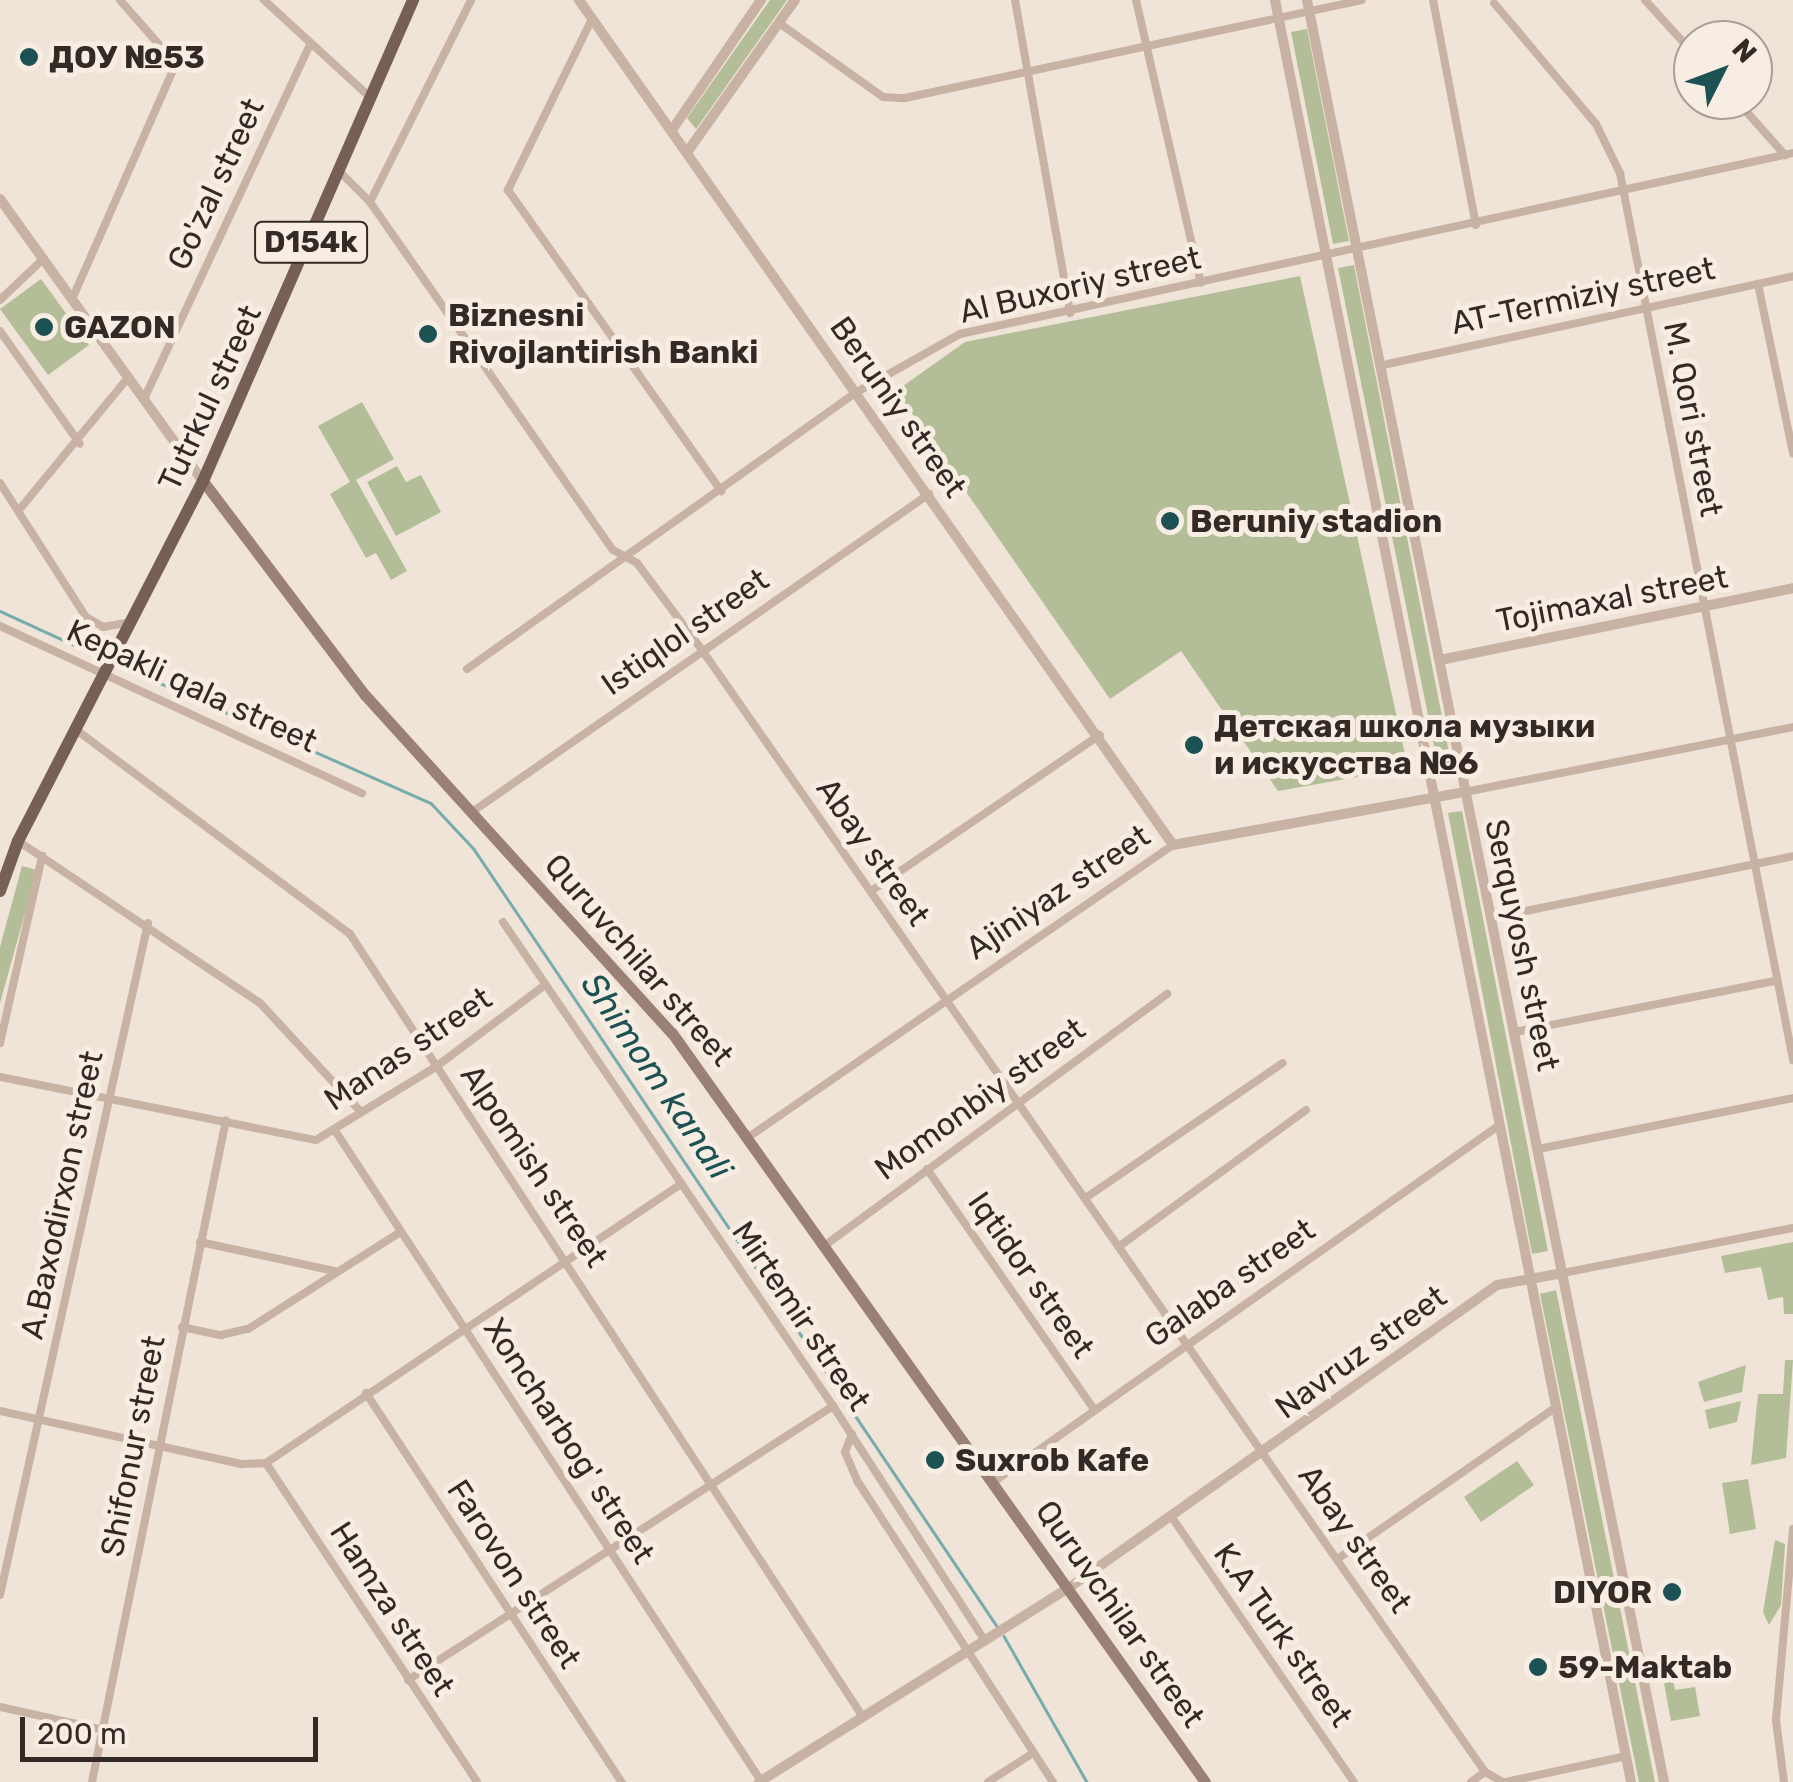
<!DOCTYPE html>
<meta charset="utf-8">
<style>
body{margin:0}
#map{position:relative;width:1793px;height:1782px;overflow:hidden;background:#f0e3d7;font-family:Rubik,sans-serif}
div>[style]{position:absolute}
.green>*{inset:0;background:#b3be98}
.stream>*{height:2.5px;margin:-1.25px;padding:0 1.25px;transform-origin:1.25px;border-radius:1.25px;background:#76acac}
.minor>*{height:8px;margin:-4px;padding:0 4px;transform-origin:4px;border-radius:4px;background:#c7b2a3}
.tertiary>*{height:10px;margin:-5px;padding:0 5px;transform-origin:5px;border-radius:5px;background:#c7b2a3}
.secondary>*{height:11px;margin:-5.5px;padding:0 5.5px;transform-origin:5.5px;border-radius:5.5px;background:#9b8175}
.primary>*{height:12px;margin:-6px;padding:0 6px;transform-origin:6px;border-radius:6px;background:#755f56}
.dots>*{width:28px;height:28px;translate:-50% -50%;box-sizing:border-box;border:5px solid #f8ede3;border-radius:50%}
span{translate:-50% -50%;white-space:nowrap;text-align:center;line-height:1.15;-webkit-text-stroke:10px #f8ede3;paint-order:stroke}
.shield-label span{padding:2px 8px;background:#f8ede3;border:2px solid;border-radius:8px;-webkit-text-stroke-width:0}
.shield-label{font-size:30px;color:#332925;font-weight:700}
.poi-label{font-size:32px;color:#332925;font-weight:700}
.left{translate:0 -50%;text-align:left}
.right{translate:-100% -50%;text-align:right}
.street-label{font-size:32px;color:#332925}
.water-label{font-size:35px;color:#1c5253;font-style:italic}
.north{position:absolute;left:1673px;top:20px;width:100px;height:100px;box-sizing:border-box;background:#f8ede3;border:2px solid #a99f97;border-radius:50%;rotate:48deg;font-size:28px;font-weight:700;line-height:40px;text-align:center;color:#332925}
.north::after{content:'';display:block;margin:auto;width:35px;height:45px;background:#1c5253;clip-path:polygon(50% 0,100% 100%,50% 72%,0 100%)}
.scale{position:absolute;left:20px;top:1717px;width:298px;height:45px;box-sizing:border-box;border:5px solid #332925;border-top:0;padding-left:12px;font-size:30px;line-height:35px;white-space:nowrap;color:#332925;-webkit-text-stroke:8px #f8ede3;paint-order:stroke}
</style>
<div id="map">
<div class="green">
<i style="clip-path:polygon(770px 0,787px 0,696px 129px,687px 118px)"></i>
<i style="clip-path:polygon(1307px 29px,1349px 241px,1333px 244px,1291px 32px)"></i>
<i style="clip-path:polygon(1354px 265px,1451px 763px,1438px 765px,1338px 268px)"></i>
<i style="clip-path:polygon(1300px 276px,1408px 768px,1278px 791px,1181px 651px,1110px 699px,896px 391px,965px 342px)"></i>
<i style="clip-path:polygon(41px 279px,89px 345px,48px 375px,0 309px)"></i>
<i style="clip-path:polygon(362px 402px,394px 459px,356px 480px,407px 571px,391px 580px,376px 553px,366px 558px,330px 494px,350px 482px,318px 426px)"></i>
<i style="clip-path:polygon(397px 466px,406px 482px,421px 475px,441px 512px,396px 536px,367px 482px)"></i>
<i style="clip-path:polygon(1462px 811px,1548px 1251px,1532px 1254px,1448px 813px)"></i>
<i style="clip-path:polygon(22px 866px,37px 870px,0 1003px,0 947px)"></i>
<i style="clip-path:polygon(1793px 1242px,1793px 1314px,1784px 1314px,1783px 1297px,1768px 1300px,1761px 1267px,1725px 1273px,1721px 1256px)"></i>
<i style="clip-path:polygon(1556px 1290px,1655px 1782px,1639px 1782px,1540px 1294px)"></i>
<i style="clip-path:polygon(1785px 1360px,1793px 1360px,1786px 1458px,1751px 1465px,1758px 1394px,1783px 1394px)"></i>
<i style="clip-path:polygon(1746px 1365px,1742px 1392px,1704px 1402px,1698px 1382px)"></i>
<i style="clip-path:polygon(1741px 1401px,1737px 1422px,1709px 1429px,1705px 1410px)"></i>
<i style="clip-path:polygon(1517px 1461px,1534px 1485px,1481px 1522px,1464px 1497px)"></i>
<i style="clip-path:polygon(1748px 1479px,1756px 1529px,1730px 1534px,1722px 1483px)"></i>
<i style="clip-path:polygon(1775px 1540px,1785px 1544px,1781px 1605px,1769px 1625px,1763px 1612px)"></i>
<i style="clip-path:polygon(1669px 1659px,1675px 1690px,1695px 1687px,1700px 1716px,1671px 1721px,1660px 1661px)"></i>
</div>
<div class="stream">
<i style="left:0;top:611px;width:115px;rotate:24.6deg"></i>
<i style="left:117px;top:664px;width:343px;rotate:23.9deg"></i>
<i style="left:431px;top:803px;width:63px;rotate:46.9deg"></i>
<i style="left:474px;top:849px;width:940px;rotate:56.06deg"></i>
<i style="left:1004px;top:1636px;width:168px;rotate:60.4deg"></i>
</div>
<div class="minor">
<i style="left:264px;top:0;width:145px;rotate:42.5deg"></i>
<i style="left:1015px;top:0;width:318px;rotate:80deg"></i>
<i style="left:1136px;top:0;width:290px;rotate:77.1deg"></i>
<i style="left:1433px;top:0;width:229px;rotate:79.2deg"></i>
<i style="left:1645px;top:0;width:72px;rotate:47.8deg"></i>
<i style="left:1494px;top:3px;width:158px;rotate:49.9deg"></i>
<i style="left:1596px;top:124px;width:55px;rotate:63.9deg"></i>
<i style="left:1620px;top:173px;width:904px;rotate:78.96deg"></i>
<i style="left:592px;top:19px;width:191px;rotate:116.2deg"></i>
<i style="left:508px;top:190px;width:369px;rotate:54.7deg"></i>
<i style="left:779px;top:23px;width:128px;rotate:35.4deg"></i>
<i style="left:883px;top:97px;width:22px;rotate:3deg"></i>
<i style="left:905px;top:98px;width:467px;rotate:-12.1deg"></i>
<i style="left:1736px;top:100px;width:74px;rotate:48.3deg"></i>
<i style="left:342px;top:174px;width:40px;rotate:45deg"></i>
<i style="left:370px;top:202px;width:424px;rotate:55.1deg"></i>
<i style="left:613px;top:550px;width:27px;rotate:28deg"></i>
<i style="left:637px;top:563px;width:109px;rotate:53.2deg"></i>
<i style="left:702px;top:650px;width:1368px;rotate:55.09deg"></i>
<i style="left:370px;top:202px;width:226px;rotate:-63.4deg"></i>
<i style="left:1758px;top:284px;width:173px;rotate:78.3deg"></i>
<i style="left:73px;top:297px;width:255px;rotate:-66.2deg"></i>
<i style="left:176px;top:64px;width:85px;rotate:-131.2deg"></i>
<i style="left:0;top:300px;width:59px;rotate:-43.6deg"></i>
<i style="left:0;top:331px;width:138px;rotate:54.7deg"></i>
<i style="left:1383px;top:365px;width:420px;rotate:-12.2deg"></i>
<i style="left:144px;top:399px;width:390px;rotate:-64.9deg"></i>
<i style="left:0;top:483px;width:159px;rotate:57.3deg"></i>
<i style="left:86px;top:617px;width:20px;rotate:30deg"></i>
<i style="left:103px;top:627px;width:29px;rotate:-10deg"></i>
<i style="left:19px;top:510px;width:171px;rotate:-50.5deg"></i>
<i style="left:0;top:626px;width:399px;rotate:24.8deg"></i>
<i style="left:467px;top:669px;width:478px;rotate:-35.4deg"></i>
<i style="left:857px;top:392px;width:118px;rotate:-29.4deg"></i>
<i style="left:960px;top:334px;width:852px;rotate:-12.26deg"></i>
<i style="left:75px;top:729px;width:343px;rotate:36.7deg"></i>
<i style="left:350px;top:934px;width:932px;rotate:56.77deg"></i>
<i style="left:1465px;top:792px;width:334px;rotate:-11.2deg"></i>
<i style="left:472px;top:812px;width:557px;rotate:-34.83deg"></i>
<i style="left:18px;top:841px;width:291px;rotate:33.8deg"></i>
<i style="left:260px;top:1003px;width:149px;rotate:47.2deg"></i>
<i style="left:871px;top:891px;width:277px;rotate:-34.3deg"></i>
<i style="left:1492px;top:918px;width:307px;rotate:-11.6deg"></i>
<i style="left:503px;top:922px;width:586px;rotate:55.71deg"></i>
<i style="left:833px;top:1406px;width:280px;rotate:57.1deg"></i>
<i style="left:1515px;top:1032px;width:266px;rotate:-11.1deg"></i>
<i style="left:0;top:1043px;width:192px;rotate:-77.3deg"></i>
<i style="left:0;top:1077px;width:322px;rotate:11.3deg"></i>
<i style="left:316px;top:1140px;width:142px;rotate:-31.4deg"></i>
<i style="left:437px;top:1066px;width:135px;rotate:-36.9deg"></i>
<i style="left:334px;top:1129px;width:779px;rotate:56.78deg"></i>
<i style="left:750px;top:1136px;width:513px;rotate:-34.53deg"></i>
<i style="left:1538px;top:1149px;width:260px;rotate:-11.3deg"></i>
<i style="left:927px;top:1169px;width:292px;rotate:55.2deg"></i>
<i style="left:1087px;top:1197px;width:237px;rotate:-34.4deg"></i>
<i style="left:200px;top:1242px;width:137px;rotate:12.2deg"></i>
<i style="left:1121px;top:1245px;width:229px;rotate:-36.1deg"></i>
<i style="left:824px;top:1246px;width:426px;rotate:-36.3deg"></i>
<i style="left:1563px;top:1273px;width:234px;rotate:-11.1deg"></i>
<i style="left:182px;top:1327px;width:40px;rotate:12deg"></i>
<i style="left:221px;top:1335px;width:28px;rotate:-13deg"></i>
<i style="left:248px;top:1329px;width:180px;rotate:-32.5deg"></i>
<i style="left:366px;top:1393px;width:466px;rotate:56.7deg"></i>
<i style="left:0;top:1411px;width:248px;rotate:12.4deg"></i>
<i style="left:242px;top:1464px;width:24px;rotate:-2deg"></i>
<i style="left:266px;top:1463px;width:500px;rotate:-33.91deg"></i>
<i style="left:852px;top:1434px;width:19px;rotate:111deg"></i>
<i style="left:845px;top:1452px;width:33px;rotate:67deg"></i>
<i style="left:858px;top:1482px;width:358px;rotate:57deg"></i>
<i style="left:266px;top:1463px;width:382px;rotate:56.5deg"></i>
<i style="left:992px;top:1483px;width:619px;rotate:-35.2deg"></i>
<i style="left:1171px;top:1516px;width:323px;rotate:55.5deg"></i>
<i style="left:1339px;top:1558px;width:263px;rotate:-34.8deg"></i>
<i style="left:0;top:1595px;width:688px;rotate:-77.58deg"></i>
<i style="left:408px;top:1680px;width:506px;rotate:-32.81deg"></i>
<i style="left:0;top:1707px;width:107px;rotate:12.5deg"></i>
<i style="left:92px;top:1782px;width:675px;rotate:-78.56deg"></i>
<i style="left:988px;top:1782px;width:54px;rotate:-32.8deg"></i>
<i style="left:1471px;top:1782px;width:17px;rotate:-36deg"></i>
<i style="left:1485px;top:1772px;width:21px;rotate:29deg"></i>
<i style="left:1506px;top:1782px;width:123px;rotate:-12.2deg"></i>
<i style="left:1784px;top:1782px;width:63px;rotate:-97.4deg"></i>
<i style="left:1776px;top:1720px;width:192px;rotate:-84.9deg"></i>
</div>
<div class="tertiary">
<i style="left:579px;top:0;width:1033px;rotate:54.89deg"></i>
<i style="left:1173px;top:845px;width:297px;rotate:-10.3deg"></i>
<i style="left:1275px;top:0;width:1817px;rotate:78.7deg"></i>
<i style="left:1307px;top:0;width:1817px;rotate:78.67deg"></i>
<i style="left:672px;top:130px;width:158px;rotate:-55.6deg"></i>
<i style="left:688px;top:151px;width:185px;rotate:-54.7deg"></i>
<i style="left:0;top:199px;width:347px;rotate:54.3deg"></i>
<i style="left:1440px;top:660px;width:360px;rotate:-11.5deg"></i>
<i style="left:759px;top:1782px;width:367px;rotate:-32.1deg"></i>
<i style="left:1070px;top:1587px;width:523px;rotate:-35.27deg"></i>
<i style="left:1497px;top:1285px;width:67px;rotate:-10.3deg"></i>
</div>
<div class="secondary">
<i style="left:203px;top:481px;width:268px;rotate:52.9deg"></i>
<i style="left:365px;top:695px;width:457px;rotate:47.8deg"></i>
<i style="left:672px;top:1033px;width:919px;rotate:54.56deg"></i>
</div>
<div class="primary">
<i style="left:0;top:891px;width:53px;rotate:-70.2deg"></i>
<i style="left:18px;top:841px;width:405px;rotate:-62.8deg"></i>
<i style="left:203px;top:481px;width:525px;rotate:-66.41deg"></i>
</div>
<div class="dots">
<i style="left:29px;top:57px;background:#1c5253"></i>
<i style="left:44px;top:327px;background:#1c5253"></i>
<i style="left:428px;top:334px;background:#1c5253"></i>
<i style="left:1170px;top:521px;background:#1c5253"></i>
<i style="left:1194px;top:745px;background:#1c5253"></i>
<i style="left:935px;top:1460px;background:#1c5253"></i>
<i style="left:1672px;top:1592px;background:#1c5253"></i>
<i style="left:1538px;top:1667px;background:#1c5253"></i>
</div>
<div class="shield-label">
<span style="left:311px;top:242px">D154k</span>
</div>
<div class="poi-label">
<span class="left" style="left:49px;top:57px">ДОУ №53</span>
<span class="left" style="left:448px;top:334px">Biznesni<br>Rivojlantirish Banki</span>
<span class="left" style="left:64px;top:327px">GAZON</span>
<span class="left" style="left:1190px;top:521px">Beruniy stadion</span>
<span class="left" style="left:1214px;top:745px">Детская школа музыки<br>и искусства №6</span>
<span class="left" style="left:955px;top:1460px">Suxrob Kafe</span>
<span class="right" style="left:1652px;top:1592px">DIYOR</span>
<span class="left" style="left:1558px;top:1667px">59-Maktab</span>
</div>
<div class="street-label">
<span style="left:216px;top:184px;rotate:-65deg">Go'zal street</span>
<span style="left:1080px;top:285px;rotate:-13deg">Al Buxoriy street</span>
<span style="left:1583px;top:296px;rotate:-12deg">AT-Termiziy street</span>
<span style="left:210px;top:398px;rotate:-65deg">Tutrkul street</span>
<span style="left:898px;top:407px;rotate:55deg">Beruniy street</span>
<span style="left:1693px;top:419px;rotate:79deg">M. Qori street</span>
<span style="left:1612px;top:599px;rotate:-11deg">Tojimaxal street</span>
<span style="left:685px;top:632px;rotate:-35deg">Istiqlol street</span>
<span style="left:192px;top:686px;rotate:25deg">Kepakli qala street</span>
<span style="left:873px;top:852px;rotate:55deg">Abay street</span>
<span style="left:1058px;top:892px;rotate:-34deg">Ajiniyaz street</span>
<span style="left:1522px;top:945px;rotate:78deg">Serquyosh street</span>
<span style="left:639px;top:960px;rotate:49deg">Quruvchilar street</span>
<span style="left:408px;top:1049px;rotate:-34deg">Manas street</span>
<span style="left:980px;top:1099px;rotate:-36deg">Momonbiy street</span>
<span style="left:534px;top:1166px;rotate:56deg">Alpomish street</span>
<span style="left:62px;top:1195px;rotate:-78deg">A.Baxodirxon street</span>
<span style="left:1031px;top:1275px;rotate:55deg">Iqtidor street</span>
<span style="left:1230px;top:1283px;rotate:-35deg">Galaba street</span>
<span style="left:801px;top:1316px;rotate:56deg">Mirtemir street</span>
<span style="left:1361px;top:1352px;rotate:-36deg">Navruz street</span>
<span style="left:569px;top:1441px;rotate:57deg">Xoncharbog' street</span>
<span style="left:133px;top:1446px;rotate:-79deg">Shifonur street</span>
<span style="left:1355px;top:1539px;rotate:55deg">Abay street</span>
<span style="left:514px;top:1574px;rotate:57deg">Farovon street</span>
<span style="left:392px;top:1609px;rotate:57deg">Hamza street</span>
<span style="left:1120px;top:1614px;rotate:55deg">Quruvchilar street</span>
<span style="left:1283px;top:1635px;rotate:55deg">K.A Turk street</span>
</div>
<div class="water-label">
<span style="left:657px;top:1076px;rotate:56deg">Shimom kanali</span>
</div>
<div class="north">N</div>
<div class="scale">200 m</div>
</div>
